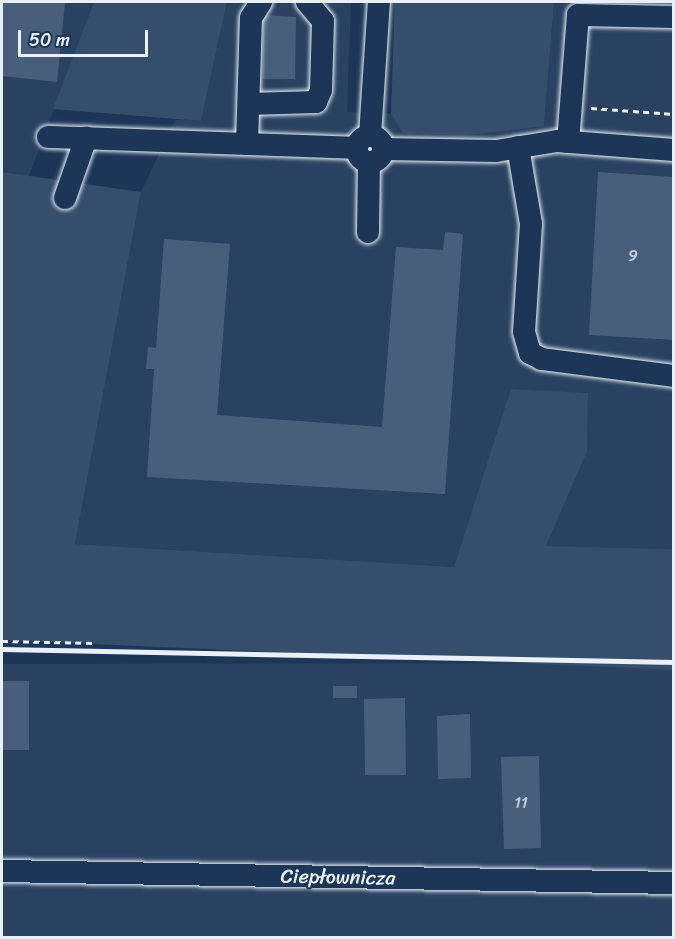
<!DOCTYPE html>
<meta charset="utf-8">
<style>
body{margin:0}
#map{position:relative;width:675px;height:939px;overflow:hidden;background:#1d3557;font-family:Sriracha,sans-serif}
div>[style]{position:absolute}
.built>*{inset:0;background:#2a4162}
.green>*{inset:0;background:#374d6c}
.building>*{inset:0;background:#495e7a}
.path>*{height:3px;margin-top:-1.5px;transform-origin:0;background:repeating-linear-gradient(90deg,#e8f1f8 0 6px,transparent 0 10.5px)}
.roads{filter:drop-shadow(0 0 2px #e8f1f8) drop-shadow(0 0 2px #e8f1f8)}
.minor>*{height:22px;margin:-11px;padding:0 11px;transform-origin:11px;border-radius:11px;background:#1d3557}
.minor>.ring{margin:-11px;padding:0;box-sizing:content-box;background:none;border:22px solid #1d3557;border-radius:50%}
.rail>*{height:4.5px;margin:-2.25px;padding:0 2.25px;transform-origin:2.25px;border-radius:2.25px;background:#e8f1f8}
span{translate:-50% -50%;white-space:nowrap;text-align:center;line-height:1.15;-webkit-text-stroke:4.5px #1d3557;paint-order:stroke}
.number-label{font-size:16px;color:#c0ccd8}
.number-label span{-webkit-text-stroke-width:0}
.street-label{font-size:20px;color:#e8f1f8}
.frame{position:absolute;inset:0;border:3px solid #e8f1f8;pointer-events:none}
.scale{position:absolute;left:18px;top:30px;width:130px;height:27px;box-sizing:border-box;border:3px solid #e8f1f8;border-top:0;padding-left:8px;font-size:18px;line-height:21px;white-space:nowrap;color:#e8f1f8;-webkit-text-stroke:4px #1d3557;paint-order:stroke}
</style>
<div id="map">
<div class="built">
<i style="clip-path:polygon(2px 2px,94px 2px,2px 248px)"></i>
<i style="clip-path:polygon(227px 2px,351px 2px,347px 112px,514px 118px,544px 126px,554px 2px,673px 7px,673px 549px,546px 546px,587px 452px,588px 394px,512px 389px,454px 567px,75px 544px,141px 192px,175px 120px,201px 120px)"></i>
<i style="clip-path:polygon(673px 663px,673px 937px,2px 937px,2px 664px)"></i>
</div>
<div class="green">
<i style="clip-path:polygon(94px 2px,227px 2px,201px 121px,53px 109px)"></i>
<i style="clip-path:polygon(395px 2px,554px 2px,544px 126px,467px 135px,403px 133px,391px 113px)"></i>
<i style="clip-path:polygon(2px 172px,141px 192px,75px 544px,454px 567px,511px 389px,588px 393px,587px 452px,546px 546px,673px 549px,673px 670px,2px 640px)"></i>
</div>
<div class="building">
<i style="clip-path:polygon(2px 2px,65px 2px,57px 82px,2px 76px)"></i>
<i style="clip-path:polygon(263px 15px,296px 17px,295px 79px,263px 79px)"></i>
<i style="clip-path:polygon(598px 172px,674px 177px,674px 340px,589px 335px)"></i>
<i style="clip-path:polygon(445px 232px,463px 234px,445px 494px,147px 477px,154px 369px,146px 369px,148px 347px,156px 348px,164px 239px,230px 244px,217px 415px,382px 427px,396px 247px,443px 250px)"></i>
<i style="clip-path:polygon(2px 681px,29px 681px,29px 750px,2px 750px)"></i>
<i style="clip-path:polygon(333px 686px,357px 686px,357px 698px,333px 698px)"></i>
<i style="clip-path:polygon(405px 698px,406px 775px,365px 775px,364px 699px)"></i>
<i style="clip-path:polygon(470px 714px,471px 778px,438px 779px,437px 716px)"></i>
<i style="clip-path:polygon(539px 756px,541px 848px,504px 849px,501px 757px)"></i>
</div>
<div class="path">
<i style="left:591px;top:108px;width:83px;rotate:4.1deg"></i>
<i style="left:2px;top:641px;width:93px;rotate:1.2deg"></i>
</div>
<div class="roads">
<div class="minor">
<i style="left:249px;top:104px;width:67px;rotate:-1.7deg"></i>
<i style="left:316px;top:102px;width:13px;rotate:-67deg"></i>
<i style="left:321px;top:90px;width:69px;rotate:-88.3deg"></i>
<i style="left:323px;top:21px;width:25px;rotate:-130deg"></i>
<i class="ring" style="left:357px;top:136px;width:4px;height:4px"></i>
<i style="left:370px;top:136px;width:134px;rotate:-86.2deg"></i>
<i style="left:48px;top:137px;width:308px;rotate:2deg"></i>
<i style="left:568px;top:142px;width:127px;rotate:-85.5deg"></i>
<i style="left:578px;top:15px;width:96px;rotate:1.2deg"></i>
<i style="left:247px;top:144px;width:126px;rotate:-88.2deg"></i>
<i style="left:251px;top:18px;width:19px;rotate:-58deg"></i>
<i style="left:518px;top:147px;width:78px;rotate:80.4deg"></i>
<i style="left:531px;top:224px;width:108px;rotate:93.7deg"></i>
<i style="left:524px;top:332px;width:22px;rotate:74deg"></i>
<i style="left:530px;top:353px;width:13px;rotate:27deg"></i>
<i style="left:542px;top:359px;width:133px;rotate:7.3deg"></i>
<i style="left:383px;top:149px;width:113px;rotate:1deg"></i>
<i style="left:496px;top:151px;width:62px;rotate:-9.3deg"></i>
<i style="left:557px;top:141px;width:117px;rotate:4.4deg"></i>
<i style="left:65px;top:198px;width:64px;rotate:-70.7deg"></i>
<i style="left:368px;top:232px;width:69px;rotate:-89.2deg"></i>
<i style="left:2px;top:871px;width:672px;rotate:1.02deg"></i>
</div>
</div>
<div class="rail">
<i style="left:2px;top:649px;width:672px;rotate:1.11deg"></i>
</div>
<div class="number-label">
<span style="left:633px;top:256px">9</span>
<span style="left:521px;top:803px">11</span>
</div>
<div class="street-label">
<span style="left:338px;top:877px;rotate:1deg">Ciepłownicza</span>
</div>
<div class="frame"></div>
<div class="scale">50 m</div>
</div>
